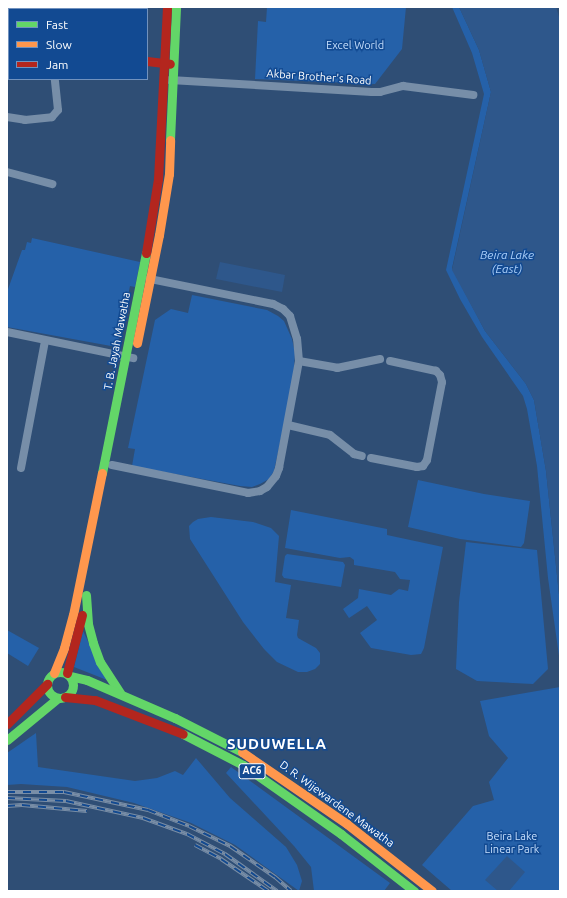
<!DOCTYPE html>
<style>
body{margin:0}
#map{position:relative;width:567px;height:898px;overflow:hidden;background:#2f4e75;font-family:Ubuntu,sans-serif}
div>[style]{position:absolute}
.green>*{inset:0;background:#2561a9}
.water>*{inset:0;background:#2e578b}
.street>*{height:8px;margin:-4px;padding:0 4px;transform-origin:4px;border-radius:4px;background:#778ea8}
.fast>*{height:9px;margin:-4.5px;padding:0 4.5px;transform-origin:4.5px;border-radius:4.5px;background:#63d668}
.fast>.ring{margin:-4.5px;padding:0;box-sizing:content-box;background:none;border:9px solid #63d668;border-radius:50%}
.slow>*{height:9px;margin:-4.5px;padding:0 4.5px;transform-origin:4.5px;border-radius:4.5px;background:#ff974d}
.jam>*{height:9px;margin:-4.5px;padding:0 4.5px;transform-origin:4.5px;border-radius:4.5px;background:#b3261e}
.rail>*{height:4px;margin-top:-2px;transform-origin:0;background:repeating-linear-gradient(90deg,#124a92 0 8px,#798ea7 0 16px);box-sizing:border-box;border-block:1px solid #798ea7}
span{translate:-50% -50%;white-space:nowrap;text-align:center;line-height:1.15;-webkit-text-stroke:3px #124a92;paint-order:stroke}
.shield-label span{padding:1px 3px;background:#124a92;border:1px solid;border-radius:3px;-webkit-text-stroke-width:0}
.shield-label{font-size:10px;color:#fff;font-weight:700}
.park-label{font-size:11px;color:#c6dffd}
.street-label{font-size:11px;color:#fff}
.water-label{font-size:12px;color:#abcff9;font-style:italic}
.district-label{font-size:15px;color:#fff;font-weight:700;letter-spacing:1px}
.frame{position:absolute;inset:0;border:8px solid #fff;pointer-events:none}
.legend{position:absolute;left:8px;top:8px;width:140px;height:72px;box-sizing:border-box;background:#124a92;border:1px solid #7192be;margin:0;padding:5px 7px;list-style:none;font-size:12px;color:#fff}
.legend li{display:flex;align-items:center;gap:8px;height:20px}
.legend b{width:20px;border:1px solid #7192be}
</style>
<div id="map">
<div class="green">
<i style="clip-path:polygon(267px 7px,406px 7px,402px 49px,375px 84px,255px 79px,258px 21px,266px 22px)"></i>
<i style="clip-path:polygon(452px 7px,459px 7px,479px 50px,491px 92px,452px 268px,485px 331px,526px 384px,534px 400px,546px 471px,560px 604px,560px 663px,548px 578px,537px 466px,527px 409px,523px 396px,482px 337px,460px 299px,446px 270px,484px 94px,472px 53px)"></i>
<i style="clip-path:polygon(32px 238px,140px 262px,135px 287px,130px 286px,119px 338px,115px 345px,111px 346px,7px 327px,7px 292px,22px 250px,25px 250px,27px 242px,31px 243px)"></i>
<i style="clip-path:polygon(192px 295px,267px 310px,278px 316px,284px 321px,292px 339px,295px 353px,293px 381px,274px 471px,269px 479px,260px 484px,252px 487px,240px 486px,132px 466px,135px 449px,128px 448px,155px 320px,171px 309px,188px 313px)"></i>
<i style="clip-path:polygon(418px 480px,484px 494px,530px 501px,524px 543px,521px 547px,460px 539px,408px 527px)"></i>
<i style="clip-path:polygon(291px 510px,387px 529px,387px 535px,443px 547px,424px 648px,421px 654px,411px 655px,371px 648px,360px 633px,377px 620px,367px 606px,349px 618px,343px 609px,358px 598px,359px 589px,391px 595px,399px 589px,408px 591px,410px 580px,400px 579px,395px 572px,354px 565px,354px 560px,350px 557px,340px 558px,285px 548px)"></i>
<i style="clip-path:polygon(211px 517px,253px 522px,271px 528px,279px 536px,275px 582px,291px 585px,286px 618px,299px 620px,297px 635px,298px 638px,316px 648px,320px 653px,320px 664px,315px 669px,307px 672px,298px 672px,277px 662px,264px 649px,243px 622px,190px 539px,189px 526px,193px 522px,198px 519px)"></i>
<i style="clip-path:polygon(466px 542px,537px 550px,548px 669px,533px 684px,477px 681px,456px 669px,459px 602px)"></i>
<i style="clip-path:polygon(287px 554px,343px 562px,345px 565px,341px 587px,284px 578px,282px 575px,285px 556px)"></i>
<i style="clip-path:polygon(7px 630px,39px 648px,28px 666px,7px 653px)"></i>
<i style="clip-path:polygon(83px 631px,107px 680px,74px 667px)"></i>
<i style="clip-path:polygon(560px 687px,560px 891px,452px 891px,422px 865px,473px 806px,494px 800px,489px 782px,508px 758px,489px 736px,480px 701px)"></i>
<i style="clip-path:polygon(36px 733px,38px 767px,135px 781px,157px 778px,175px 771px,183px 775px,196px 758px,230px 798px,286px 847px,297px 865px,302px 881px,299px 891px,235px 845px,191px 823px,134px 803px,67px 787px,21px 784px,7px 785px,7px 753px)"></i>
<i style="clip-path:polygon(231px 767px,390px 883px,384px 891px,314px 891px,311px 867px,294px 846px,226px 773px)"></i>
</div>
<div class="water">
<i style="clip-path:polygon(459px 7px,556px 7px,560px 20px,560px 604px,546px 471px,534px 400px,526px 384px,485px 331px,452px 270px,491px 92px,479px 50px)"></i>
<i style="clip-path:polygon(220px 262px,285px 275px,282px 292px,216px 279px)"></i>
<i style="clip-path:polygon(507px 856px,525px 872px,509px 891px,498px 891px,485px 880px)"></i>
</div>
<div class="street">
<i style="left:170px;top:80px;width:202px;rotate:3.4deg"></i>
<i style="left:372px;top:92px;width:8px"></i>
<i style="left:380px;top:92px;width:24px;rotate:-15deg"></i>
<i style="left:403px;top:86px;width:71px;rotate:7.3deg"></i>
<i style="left:7px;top:117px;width:18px;rotate:9deg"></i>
<i style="left:25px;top:120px;width:27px;rotate:-6deg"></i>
<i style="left:52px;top:117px;width:9px;rotate:-49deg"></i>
<i style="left:58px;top:110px;width:31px;rotate:-96deg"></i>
<i style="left:7px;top:172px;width:47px;rotate:14.9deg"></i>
<i style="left:7px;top:332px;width:129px;rotate:11.7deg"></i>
<i style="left:299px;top:361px;width:39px;rotate:10deg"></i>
<i style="left:337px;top:368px;width:44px;rotate:-11.8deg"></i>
<i style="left:288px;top:425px;width:43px;rotate:13.4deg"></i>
<i style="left:330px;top:435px;width:31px;rotate:38deg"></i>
<i style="left:354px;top:454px;width:8px;rotate:14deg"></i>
<i style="left:371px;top:458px;width:47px;rotate:11.1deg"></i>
<i style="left:417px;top:467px;width:6px;rotate:-9deg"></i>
<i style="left:423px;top:466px;width:7px;rotate:-56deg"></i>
<i style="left:427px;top:460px;width:79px;rotate:-79.1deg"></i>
<i style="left:442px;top:382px;width:7px;rotate:-106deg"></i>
<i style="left:440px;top:375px;width:6px;rotate:-135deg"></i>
<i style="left:436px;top:371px;width:47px;rotate:-167.7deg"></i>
<i style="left:112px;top:465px;width:139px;rotate:11.6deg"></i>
<i style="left:248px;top:493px;width:12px;rotate:-9deg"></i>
<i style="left:260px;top:491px;width:8px;rotate:-30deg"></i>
<i style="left:267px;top:487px;width:14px;rotate:-51deg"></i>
<i style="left:276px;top:476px;width:9px;rotate:-69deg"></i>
<i style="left:279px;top:468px;width:109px;rotate:-79.4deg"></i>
<i style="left:299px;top:361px;width:22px;rotate:-95deg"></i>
<i style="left:297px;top:339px;width:24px;rotate:-107deg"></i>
<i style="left:290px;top:316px;width:10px;rotate:-135deg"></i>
<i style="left:283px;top:309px;width:11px;rotate:-153deg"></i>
<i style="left:273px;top:304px;width:126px;rotate:-168.5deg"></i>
<i style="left:21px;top:468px;width:129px;rotate:-79.3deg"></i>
</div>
<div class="fast">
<i style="left:7px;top:50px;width:2px"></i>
<i style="left:170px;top:140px;width:133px;rotate:-87.4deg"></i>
<i style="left:102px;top:473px;width:224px;rotate:-78.7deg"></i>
<i style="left:86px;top:595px;width:29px;rotate:86deg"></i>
<i style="left:88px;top:624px;width:20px;rotate:75deg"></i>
<i style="left:93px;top:643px;width:20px;rotate:70deg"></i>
<i style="left:100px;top:662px;width:37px;rotate:57deg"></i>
<i class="ring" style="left:47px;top:672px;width:17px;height:17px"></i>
<i style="left:70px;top:676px;width:17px;rotate:13deg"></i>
<i style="left:87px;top:680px;width:96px;rotate:23.4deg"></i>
<i style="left:175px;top:718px;width:75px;rotate:26.9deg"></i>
<i style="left:183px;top:734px;width:68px;rotate:27.3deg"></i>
<i style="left:243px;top:765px;width:120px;rotate:35.1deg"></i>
<i style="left:341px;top:834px;width:93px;rotate:38deg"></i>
<i style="left:7px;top:740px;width:66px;rotate:-39.5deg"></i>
</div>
<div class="slow">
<i style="left:137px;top:343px;width:110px;rotate:-78.5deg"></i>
<i style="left:159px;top:235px;width:62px;rotate:-80.7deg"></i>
<i style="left:169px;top:174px;width:34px;rotate:-88deg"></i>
<i style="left:54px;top:673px;width:27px;rotate:-68deg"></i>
<i style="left:64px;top:648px;width:34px;rotate:-75deg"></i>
<i style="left:73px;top:615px;width:145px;rotate:-78.5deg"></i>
<i style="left:242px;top:752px;width:127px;rotate:34.4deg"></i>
<i style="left:347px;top:824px;width:108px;rotate:38.2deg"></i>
</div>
<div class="jam">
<i style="left:147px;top:61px;width:23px;rotate:7deg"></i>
<i style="left:146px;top:253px;width:75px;rotate:-80.8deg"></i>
<i style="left:158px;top:179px;width:172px;rotate:-87deg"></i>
<i style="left:67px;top:673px;width:60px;rotate:-75.5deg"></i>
<i style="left:65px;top:697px;width:30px;rotate:6deg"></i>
<i style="left:95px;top:700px;width:94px;rotate:21.1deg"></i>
<i style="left:7px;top:724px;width:57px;rotate:-45deg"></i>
</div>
<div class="rail">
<i style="left:7px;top:792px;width:57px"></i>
<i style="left:64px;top:792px;width:86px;rotate:12.1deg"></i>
<i style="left:148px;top:810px;width:44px;rotate:21.3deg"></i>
<i style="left:189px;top:826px;width:46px;rotate:26deg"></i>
<i style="left:230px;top:846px;width:55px;rotate:34.6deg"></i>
<i style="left:275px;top:877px;width:21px;rotate:41deg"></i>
<i style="left:7px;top:798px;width:59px;rotate:2.9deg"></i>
<i style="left:66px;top:801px;width:79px;rotate:12.4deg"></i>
<i style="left:143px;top:818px;width:47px;rotate:20deg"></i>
<i style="left:187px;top:834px;width:43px;rotate:27.8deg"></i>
<i style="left:225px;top:854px;width:64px;rotate:35.4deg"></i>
<i style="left:7px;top:806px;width:15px;rotate:-4deg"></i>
<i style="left:22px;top:805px;width:65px;rotate:5.3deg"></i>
<i style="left:195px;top:845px;width:30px;rotate:28deg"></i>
<i style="left:221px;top:859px;width:57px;rotate:34.2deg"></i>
</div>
<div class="shield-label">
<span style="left:252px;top:771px">AC6</span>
</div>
<div class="park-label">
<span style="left:355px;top:45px">Excel World</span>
<span style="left:512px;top:843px">Beira Lake<br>Linear Park</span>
</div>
<div class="street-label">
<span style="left:319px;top:77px;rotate:4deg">Akbar Brother's Road</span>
<span style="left:117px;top:341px;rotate:-79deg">T. B. Jayah Mawatha</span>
<span style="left:337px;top:804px;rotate:36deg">D. R. Wijewardene Mawatha</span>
</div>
<div class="water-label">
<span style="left:507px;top:262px">Beira Lake<br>(East)</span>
</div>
<div class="district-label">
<span style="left:277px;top:744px">SUDUWELLA</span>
</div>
<div class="frame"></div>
<ul class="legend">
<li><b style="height:5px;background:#63d668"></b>Fast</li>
<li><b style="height:5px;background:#ff974d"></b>Slow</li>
<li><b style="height:5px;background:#b3261e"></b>Jam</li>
</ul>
</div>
